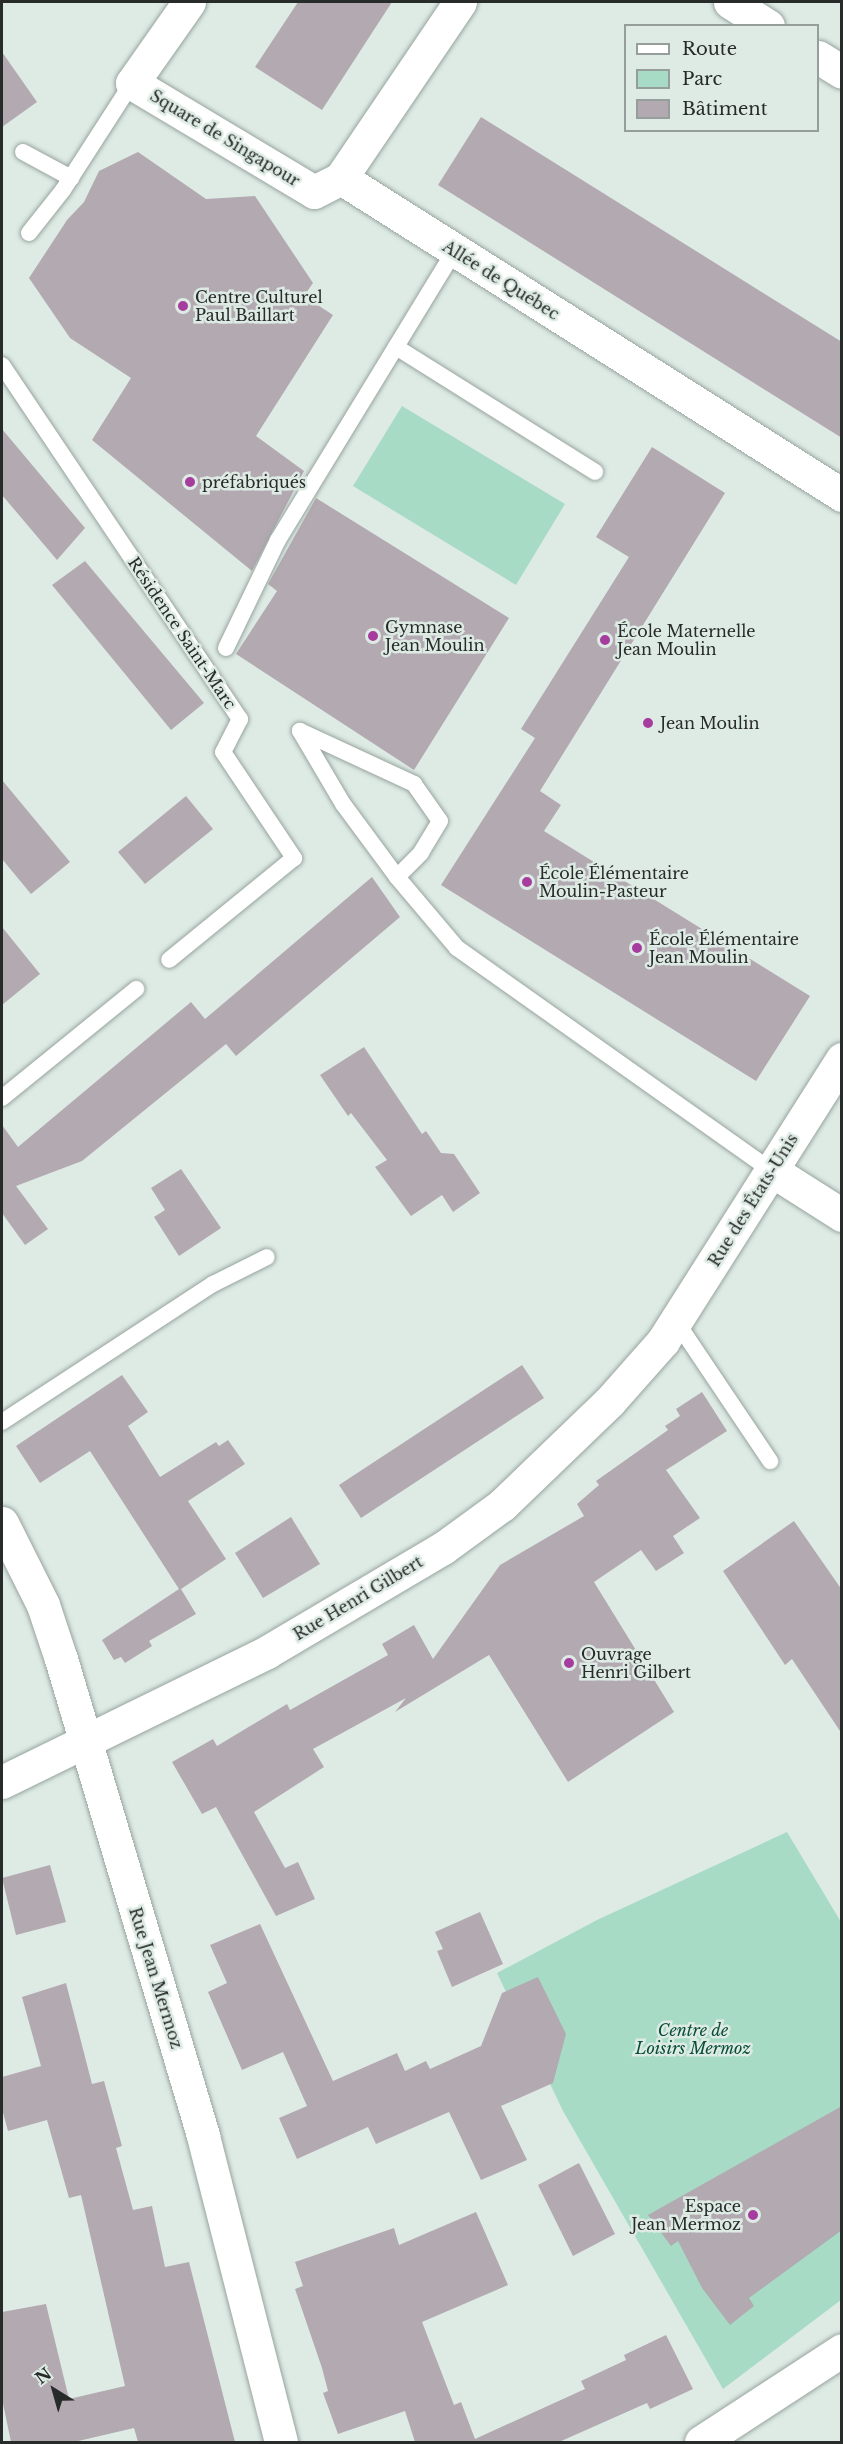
<!DOCTYPE html>
<meta charset="utf-8">
<style>
body{margin:0}
#map{position:relative;width:843px;height:2444px;overflow:hidden;background:#deebe5;font-family:"Libre Baskerville",serif}
div>[style]{position:absolute}
.green>*{inset:0;background:#a7dbc5}
.building>*{inset:0;background:#b3a9b1}
.roads{filter:drop-shadow(0 0 2px #98a49f) drop-shadow(0 0 2px #98a49f)}
.service>*{height:16px;margin:-8px;padding:0 8px;transform-origin:8px;border-radius:8px;background:#fff}
.minor>*{height:33px;margin:-16.5px;padding:0 16.5px;transform-origin:16.5px;border-radius:16.5px;background:#fff}
.dots>*{width:16px;height:16px;translate:-50% -50%;box-sizing:border-box;border:3px solid #deebe5;border-radius:50%}
span{translate:-50% -50%;white-space:nowrap;text-align:center;line-height:1.15;-webkit-text-stroke:5px #deebe5;paint-order:stroke}
.street-label{font-size:16px;color:#272b29}
.poi-label{font-size:16px;color:#272b29}
.left{translate:0 -50%;text-align:left}
.right{translate:-100% -50%;text-align:right}
.park-label{font-size:16px;color:#074d38;font-style:italic}
.frame{position:absolute;inset:0;border:3px solid #272b29;pointer-events:none}
.legend{position:absolute;left:624px;top:24px;width:195px;height:108px;box-sizing:border-box;background:#deebe5;border:2px solid #959e9a;margin:0;padding:8px 10px;list-style:none;font-size:18px;color:#272b29}
.legend li{display:flex;align-items:center;gap:12px;height:30px}
.legend b{width:30px;border:2px solid #959e9a}
.north{position:absolute;left:24px;top:2360px;width:60px;height:60px;-webkit-text-stroke:4px #deebe5;paint-order:stroke;rotate:323deg;font-size:16px;font-weight:700;line-height:24px;text-align:center;color:#272b29}
.north::after{content:'';display:block;margin:auto;width:21px;height:27px;background:#272b29;clip-path:polygon(50% 0,100% 100%,50% 72%,0 100%)}
</style>
<div id="map">
<div class="green">
<i style="clip-path:polygon(402px 406px,565px 504px,516px 585px,353px 486px)"></i>
<i style="clip-path:polygon(787px 1832px,841px 1922px,841px 2300px,723px 2389px,563px 2111px,497px 1973px,597px 1920px)"></i>
</div>
<div class="building">
<i style="clip-path:polygon(298px 2px,392px 2px,322px 110px,255px 67px)"></i>
<i style="clip-path:polygon(2px 52px,37px 102px,2px 127px)"></i>
<i style="clip-path:polygon(481px 117px,842px 342px,842px 438px,438px 185px)"></i>
<i style="clip-path:polygon(138px 152px,206px 199px,255px 196px,313px 283px,304px 296px,333px 315px,256px 436px,304px 471px,252px 571px,92px 440px,131px 378px,70px 338px,29px 278px,67px 220px,84px 202px,99px 171px)"></i>
<i style="clip-path:polygon(2px 429px,85px 528px,57px 560px,2px 495px)"></i>
<i style="clip-path:polygon(652px 447px,725px 493px,540px 791px,561px 805px,544px 831px,810px 996px,756px 1081px,441px 885px,535px 738px,521px 729px,629px 557px,596px 537px)"></i>
<i style="clip-path:polygon(316px 498px,509px 618px,414px 770px,236px 654px,277px 591px,268px 584px)"></i>
<i style="clip-path:polygon(85px 561px,204px 703px,171px 730px,52px 585px)"></i>
<i style="clip-path:polygon(2px 780px,70px 862px,31px 894px,2px 859px)"></i>
<i style="clip-path:polygon(186px 796px,213px 829px,145px 884px,118px 852px)"></i>
<i style="clip-path:polygon(372px 877px,400px 917px,236px 1056px,226px 1044px,82px 1161px,16px 1186px,48px 1229px,25px 1245px,2px 1213px,2px 1125px,18px 1147px,191px 1002px,205px 1019px)"></i>
<i style="clip-path:polygon(2px 927px,40px 974px,2px 1005px)"></i>
<i style="clip-path:polygon(364px 1047px,422px 1134px,426px 1131px,441px 1153px,454px 1154px,480px 1193px,453px 1212px,442px 1195px,411px 1216px,375px 1167px,387px 1160px,351px 1113px,348px 1116px,320px 1075px)"></i>
<i style="clip-path:polygon(181px 1169px,221px 1228px,179px 1256px,154px 1217px,165px 1210px,151px 1188px)"></i>
<i style="clip-path:polygon(522px 1365px,544px 1398px,361px 1518px,339px 1485px)"></i>
<i style="clip-path:polygon(122px 1375px,148px 1412px,128px 1426px,160px 1477px,216px 1442px,219px 1446px,228px 1440px,245px 1464px,188px 1501px,226px 1559px,181px 1589px,196px 1614px,149px 1641px,152px 1646px,125px 1663px,121px 1657px,114px 1660px,102px 1640px,179px 1589px,90px 1451px,40px 1483px,16px 1446px)"></i>
<i style="clip-path:polygon(702px 1392px,727px 1431px,666px 1470px,700px 1518px,673px 1536px,684px 1553px,656px 1571px,641px 1550px,594px 1582px,674px 1712px,568px 1782px,489px 1655px,395px 1712px,406px 1698px,313px 1749px,324px 1767px,254px 1812px,285px 1868px,298px 1862px,315px 1899px,276px 1916px,216px 1807px,202px 1814px,172px 1762px,213px 1739px,217px 1746px,287px 1704px,290px 1710px,388px 1655px,382px 1644px,414px 1625px,433px 1659px,500px 1565px,584px 1516px,577px 1504px,599px 1485px,596px 1481px,668px 1430px,665px 1426px,680px 1416px,676px 1409px)"></i>
<i style="clip-path:polygon(291px 1517px,320px 1564px,263px 1598px,235px 1553px)"></i>
<i style="clip-path:polygon(794px 1521px,842px 1590px,842px 1734px,792px 1659px,785px 1665px,723px 1571px)"></i>
<i style="clip-path:polygon(50px 1865px,66px 1922px,16px 1935px,2px 1878px)"></i>
<i style="clip-path:polygon(480px 1912px,503px 1964px,452px 1987px,437px 1951px,443px 1949px,435px 1932px)"></i>
<i style="clip-path:polygon(260px 1924px,333px 2081px,397px 2053px,405px 2071px,426px 2061px,430px 2069px,481px 2046px,502px 1993px,538px 1977px,566px 2034px,553px 2083px,501px 2106px,527px 2160px,481px 2180px,449px 2112px,376px 2144px,368px 2127px,297px 2159px,279px 2118px,307px 2106px,283px 2052px,242px 2070px,208px 1992px,227px 1983px,210px 1945px)"></i>
<i style="clip-path:polygon(66px 1983px,92px 2084px,104px 2081px,122px 2146px,116px 2148px,133px 2210px,152px 2206px,165px 2267px,189px 2262px,235px 2442px,138px 2442px,134px 2428px,74px 2442px,11px 2442px,2px 2399px,2px 2312px,46px 2304px,69px 2399px,125px 2386px,81px 2195px,69px 2198px,47px 2120px,8px 2131px,2px 2109px,2px 2077px,41px 2066px,22px 1997px)"></i>
<i style="clip-path:polygon(842px 2106px,842px 2230px,749px 2298px,754px 2306px,730px 2325px,702px 2288px,678px 2241px,671px 2246px,648px 2215px)"></i>
<i style="clip-path:polygon(579px 2163px,615px 2234px,573px 2256px,538px 2185px)"></i>
<i style="clip-path:polygon(476px 2212px,508px 2285px,422px 2322px,454px 2405px,461px 2402px,475px 2439px,585px 2389px,581px 2381px,626px 2360px,624px 2355px,666px 2335px,693px 2389px,650px 2409px,647px 2403px,559px 2442px,415px 2442px,405px 2411px,338px 2434px,323px 2393px,328px 2391px,322px 2368px,295px 2289px,303px 2286px,295px 2262px,394px 2228px,399px 2245px)"></i>
</div>
<div class="roads">
<div class="service">
<i style="left:23px;top:152px;width:55px;rotate:28.4deg"></i>
<i style="left:29px;top:233px;width:55px;rotate:-51.7deg"></i>
<i style="left:63px;top:190px;width:127px;rotate:-57.2deg"></i>
<i style="left:396px;top:347px;width:235px;rotate:32.1deg"></i>
<i style="left:2px;top:365px;width:427px;rotate:56.1deg"></i>
<i style="left:240px;top:719px;width:37px;rotate:117deg"></i>
<i style="left:223px;top:752px;width:128px;rotate:56.2deg"></i>
<i style="left:294px;top:858px;width:161px;rotate:140.8deg"></i>
<i style="left:226px;top:648px;width:120px;rotate:-64.3deg"></i>
<i style="left:278px;top:540px;width:338px;rotate:-58.6deg"></i>
<i style="left:397px;top:877px;width:91px;rotate:-126.5deg"></i>
<i style="left:343px;top:804px;width:85px;rotate:-120.5deg"></i>
<i style="left:300px;top:731px;width:126px;rotate:24.9deg"></i>
<i style="left:414px;top:784px;width:45px;rotate:54.9deg"></i>
<i style="left:440px;top:821px;width:37px;rotate:121deg"></i>
<i style="left:421px;top:853px;width:34px;rotate:135deg"></i>
<i style="left:397px;top:877px;width:93px;rotate:49.8deg"></i>
<i style="left:457px;top:948px;width:385px;rotate:35.3deg"></i>
<i style="left:2px;top:1098px;width:173px;rotate:-39.1deg"></i>
<i style="left:676px;top:1321px;width:169px;rotate:56.1deg"></i>
<i style="left:2px;top:1422px;width:252px;rotate:-33.2deg"></i>
<i style="left:213px;top:1284px;width:60px;rotate:-26.6deg"></i>
</div>
<div class="minor">
<i style="left:189px;top:2px;width:99px;rotate:125.1deg"></i>
<i style="left:132px;top:83px;width:212px;rotate:30.9deg"></i>
<i style="left:314px;top:192px;width:30px;rotate:-27deg"></i>
<i style="left:460px;top:2px;width:212px;rotate:124.1deg"></i>
<i style="left:341px;top:178px;width:593px;rotate:32.32deg"></i>
<i style="left:730px;top:2px;width:45px;rotate:32.3deg"></i>
<i style="left:818px;top:57px;width:28px;rotate:32deg"></i>
<i style="left:771px;top:1170px;width:84px;rotate:32.4deg"></i>
<i style="left:2px;top:1523px;width:92px;rotate:63.4deg"></i>
<i style="left:43px;top:1605px;width:57px;rotate:71.6deg"></i>
<i style="left:61px;top:1659px;width:498px;rotate:73.4deg"></i>
<i style="left:203px;top:2136px;width:316px;rotate:75.7deg"></i>
<i style="left:2px;top:1782px;width:295px;rotate:-26.1deg"></i>
<i style="left:267px;top:1652px;width:204px;rotate:-30.6deg"></i>
<i style="left:443px;top:1548px;width:73px;rotate:-36.1deg"></i>
<i style="left:502px;top:1505px;width:150px;rotate:-43.9deg"></i>
<i style="left:610px;top:1401px;width:80px;rotate:-48.5deg"></i>
<i style="left:663px;top:1341px;width:334px;rotate:-57.6deg"></i>
<i style="left:701px;top:2442px;width:168px;rotate:-33.1deg"></i>
</div>
</div>
<div class="dots">
<i style="left:183px;top:306px;background:#a63d9e"></i>
<i style="left:190px;top:482px;background:#a63d9e"></i>
<i style="left:373px;top:636px;background:#a63d9e"></i>
<i style="left:605px;top:640px;background:#a63d9e"></i>
<i style="left:648px;top:723px;background:#a63d9e"></i>
<i style="left:527px;top:882px;background:#a63d9e"></i>
<i style="left:637px;top:948px;background:#a63d9e"></i>
<i style="left:569px;top:1663px;background:#a63d9e"></i>
<i style="left:753px;top:2215px;background:#a63d9e"></i>
</div>
<div class="street-label">
<span style="left:225px;top:138px;rotate:31deg">Square de Singapour</span>
<span style="left:501px;top:280px;rotate:32deg">Allée de Québec</span>
<span style="left:182px;top:633px;rotate:56deg">Résidence Saint-Marc</span>
<span style="left:753px;top:1200px;rotate:-58deg">Rue des États-Unis</span>
<span style="left:358px;top:1598px;rotate:-31deg">Rue Henri Gilbert</span>
<span style="left:156px;top:1978px;rotate:73deg">Rue Jean Mermoz</span>
</div>
<div class="poi-label">
<span class="left" style="left:195px;top:306px">Centre Culturel<br>Paul Baillart</span>
<span class="left" style="left:202px;top:482px">préfabriqués</span>
<span class="left" style="left:385px;top:636px">Gymnase<br>Jean Moulin</span>
<span class="left" style="left:617px;top:640px">École Maternelle<br>Jean Moulin</span>
<span class="left" style="left:660px;top:723px">Jean Moulin</span>
<span class="left" style="left:539px;top:882px">École Élémentaire<br>Moulin-Pasteur</span>
<span class="left" style="left:649px;top:948px">École Élémentaire<br>Jean Moulin</span>
<span class="left" style="left:581px;top:1663px">Ouvrage<br>Henri Gilbert</span>
<span class="right" style="left:741px;top:2215px">Espace<br>Jean Mermoz</span>
</div>
<div class="park-label">
<span style="left:693px;top:2039px">Centre de<br>Loisirs Mermoz</span>
</div>
<div class="frame"></div>
<ul class="legend">
<li><b style="height:8px;background:#fff"></b>Route</li>
<li><b style="height:16px;background:#a7dbc5"></b>Parc</li>
<li><b style="height:16px;background:#b3a9b1"></b>Bâtiment</li>
</ul>
<div class="north">N</div>
</div>
